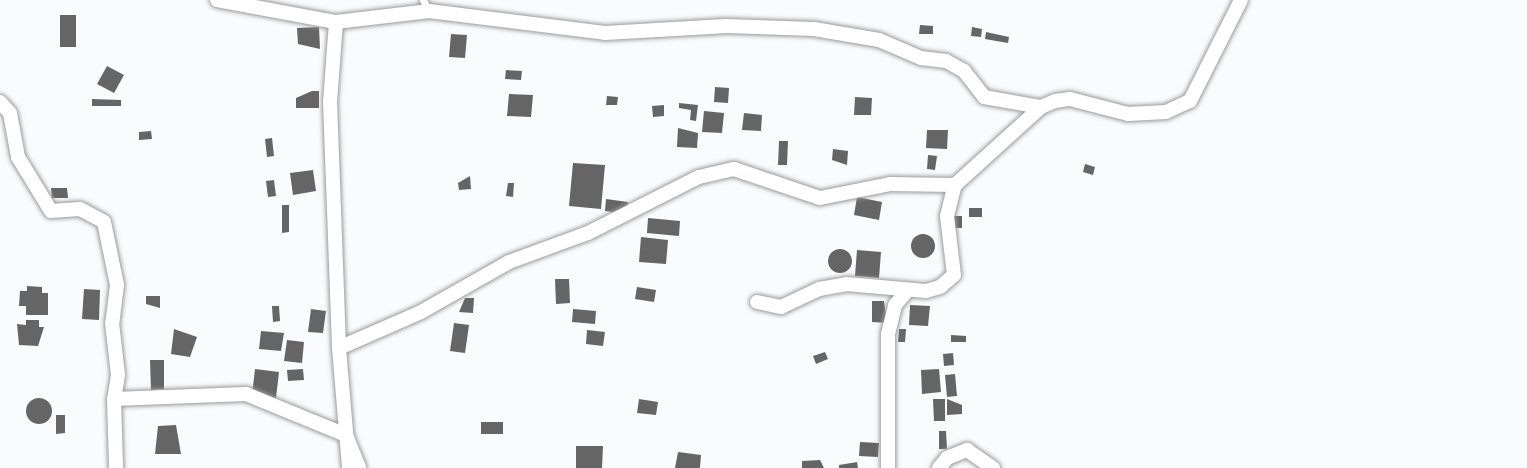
<!DOCTYPE html>
<style>
body{margin:0}
#map{position:relative;width:1527px;height:468px;overflow:hidden;background:#fafbfc;font-family:"Roboto Condensed",sans-serif}
div>[style]{position:absolute}
.building>*{inset:0;background:#666566}
.round{border-radius:50%}
.roads{filter:drop-shadow(0 0 2px #9a9b9c) drop-shadow(0 0 2px #9a9b9c)}
.service>*{height:7px;margin:-3.5px;padding:0 3.5px;transform-origin:3.5px;border-radius:3.5px;background:#fff}
.minor>*{height:14px;margin:-7px;padding:0 7px;transform-origin:7px;border-radius:7px;background:#fff}
span{translate:-50% -50%;white-space:nowrap;text-align:center;line-height:1.15;-webkit-text-stroke:6px #fff;paint-order:stroke}
</style>
<div id="map">
<div class="building">
<i style="clip-path:polygon(60px 15px,76px 15px,76px 47px,60px 47px)"></i>
<i style="clip-path:polygon(920px 25px,933px 26px,933px 34px,919px 34px)"></i>
<i style="clip-path:polygon(319px 27px,320px 49px,298px 44px,297px 28px)"></i>
<i style="clip-path:polygon(972px 27px,982px 29px,981px 37px,971px 36px)"></i>
<i style="clip-path:polygon(986px 32px,1009px 37px,1008px 43px,985px 39px)"></i>
<i style="clip-path:polygon(451px 34px,467px 35px,465px 58px,449px 57px)"></i>
<i style="clip-path:polygon(107px 66px,124px 75px,114px 93px,97px 84px)"></i>
<i style="clip-path:polygon(506px 70px,522px 71px,521px 80px,505px 79px)"></i>
<i style="clip-path:polygon(715px 87px,729px 88px,728px 103px,714px 102px)"></i>
<i style="clip-path:polygon(312px 91px,319px 91px,319px 108px,296px 108px,296px 98px)"></i>
<i style="clip-path:polygon(509px 94px,533px 95px,531px 117px,507px 116px)"></i>
<i style="clip-path:polygon(607px 96px,618px 97px,617px 105px,606px 105px)"></i>
<i style="clip-path:polygon(855px 97px,872px 98px,871px 115px,854px 115px)"></i>
<i style="clip-path:polygon(92px 99px,121px 100px,121px 106px,92px 106px)"></i>
<i style="clip-path:polygon(679px 103px,698px 105px,696px 121px,690px 120px,691px 110px,679px 108px)"></i>
<i style="clip-path:polygon(664px 105px,664px 116px,653px 117px,652px 106px)"></i>
<i style="clip-path:polygon(704px 111px,724px 113px,722px 133px,702px 132px)"></i>
<i style="clip-path:polygon(744px 113px,762px 115px,761px 131px,742px 130px)"></i>
<i style="clip-path:polygon(678px 128px,698px 133px,697px 148px,677px 147px)"></i>
<i style="clip-path:polygon(927px 130px,948px 130px,947px 149px,926px 148px)"></i>
<i style="clip-path:polygon(151px 131px,152px 139px,139px 140px,139px 132px)"></i>
<i style="clip-path:polygon(272px 138px,274px 156px,267px 157px,265px 139px)"></i>
<i style="clip-path:polygon(779px 141px,788px 141px,787px 165px,778px 165px)"></i>
<i style="clip-path:polygon(833px 149px,848px 151px,847px 165px,832px 160px)"></i>
<i style="clip-path:polygon(928px 155px,937px 156px,935px 170px,927px 169px)"></i>
<i style="clip-path:polygon(573px 163px,605px 165px,601px 209px,569px 206px)"></i>
<i style="clip-path:polygon(1085px 164px,1095px 167px,1093px 175px,1083px 172px)"></i>
<i style="clip-path:polygon(313px 170px,316px 191px,293px 195px,290px 173px)"></i>
<i style="clip-path:polygon(470px 176px,471px 189px,459px 190px,458px 183px)"></i>
<i style="clip-path:polygon(274px 180px,276px 196px,268px 197px,266px 181px)"></i>
<i style="clip-path:polygon(508px 183px,514px 183px,513px 197px,506px 196px)"></i>
<i style="clip-path:polygon(51px 188px,67px 188px,68px 198px,52px 198px)"></i>
<i style="clip-path:polygon(857px 197px,882px 202px,879px 220px,854px 215px)"></i>
<i style="clip-path:polygon(606px 199px,628px 202px,626px 214px,605px 211px)"></i>
<i style="clip-path:polygon(282px 205px,289px 205px,289px 232px,282px 233px)"></i>
<i style="clip-path:polygon(969px 208px,982px 208px,982px 217px,969px 217px)"></i>
<i style="clip-path:polygon(954px 216px,962px 216px,962px 228px,954px 228px)"></i>
<i style="clip-path:polygon(648px 218px,680px 221px,679px 236px,647px 233px)"></i>
<i class="round" style="left:911px;top:234px;width:24px;height:24px"></i>
<i style="clip-path:polygon(641px 237px,668px 240px,666px 264px,639px 262px)"></i>
<i class="round" style="left:828px;top:249px;width:24px;height:24px"></i>
<i style="clip-path:polygon(857px 250px,881px 252px,879px 278px,855px 276px)"></i>
<i style="clip-path:polygon(555px 279px,569px 279px,570px 303px,556px 304px)"></i>
<i style="clip-path:polygon(27px 286px,42px 287px,42px 293px,48px 293px,48px 315px,26px 315px,26px 306px,19px 306px,20px 291px,27px 291px)"></i>
<i style="clip-path:polygon(637px 287px,656px 290px,654px 302px,635px 299px)"></i>
<i style="clip-path:polygon(84px 289px,100px 290px,99px 320px,82px 319px)"></i>
<i style="clip-path:polygon(146px 296px,160px 296px,160px 308px,146px 304px)"></i>
<i style="clip-path:polygon(465px 298px,474px 298px,473px 313px,459px 312px)"></i>
<i style="clip-path:polygon(872px 301px,884px 301px,887px 323px,872px 322px)"></i>
<i style="clip-path:polygon(910px 305px,930px 306px,928px 326px,909px 325px)"></i>
<i style="clip-path:polygon(272px 306px,279px 306px,280px 321px,273px 322px)"></i>
<i style="clip-path:polygon(311px 309px,326px 311px,323px 333px,308px 332px)"></i>
<i style="clip-path:polygon(573px 309px,596px 311px,595px 324px,572px 322px)"></i>
<i style="clip-path:polygon(26px 320px,39px 320px,39px 327px,44px 327px,38px 346px,19px 345px,17px 324px,26px 325px)"></i>
<i style="clip-path:polygon(454px 323px,469px 325px,465px 353px,450px 351px)"></i>
<i style="clip-path:polygon(174px 329px,197px 337px,190px 357px,171px 354px)"></i>
<i style="clip-path:polygon(899px 329px,906px 329px,905px 342px,898px 342px)"></i>
<i style="clip-path:polygon(587px 330px,605px 332px,603px 346px,586px 344px)"></i>
<i style="clip-path:polygon(261px 331px,284px 333px,281px 351px,259px 349px)"></i>
<i style="clip-path:polygon(951px 335px,966px 336px,966px 342px,951px 342px)"></i>
<i style="clip-path:polygon(287px 340px,304px 342px,302px 363px,284px 361px)"></i>
<i style="clip-path:polygon(825px 352px,828px 359px,816px 364px,813px 356px)"></i>
<i style="clip-path:polygon(953px 353px,954px 365px,944px 366px,943px 354px)"></i>
<i style="clip-path:polygon(150px 360px,164px 360px,164px 389px,151px 390px)"></i>
<i style="clip-path:polygon(255px 369px,279px 372px,276px 398px,252px 395px)"></i>
<i style="clip-path:polygon(303px 369px,304px 380px,288px 381px,287px 370px)"></i>
<i style="clip-path:polygon(939px 369px,941px 392px,922px 394px,921px 370px)"></i>
<i style="clip-path:polygon(955px 374px,957px 396px,947px 397px,945px 375px)"></i>
<i class="round" style="left:26px;top:398px;width:26px;height:26px"></i>
<i style="clip-path:polygon(639px 399px,658px 402px,656px 415px,637px 413px)"></i>
<i style="clip-path:polygon(933px 399px,945px 399px,945px 421px,934px 421px)"></i>
<i style="clip-path:polygon(947px 399px,962px 405px,962px 414px,947px 415px)"></i>
<i style="clip-path:polygon(56px 415px,65px 415px,65px 433px,56px 434px)"></i>
<i style="clip-path:polygon(481px 422px,503px 422px,503px 434px,481px 434px)"></i>
<i style="clip-path:polygon(176px 425px,181px 454px,155px 454px,158px 426px)"></i>
<i style="clip-path:polygon(939px 431px,946px 431px,947px 449px,939px 449px)"></i>
<i style="clip-path:polygon(860px 442px,879px 443px,878px 457px,859px 456px)"></i>
<i style="clip-path:polygon(576px 446px,603px 446px,602px 468px,576px 468px)"></i>
<i style="clip-path:polygon(678px 452px,701px 455px,700px 468px,675px 468px)"></i>
<i style="clip-path:polygon(820px 460px,824px 468px,802px 468px,802px 461px)"></i>
<i style="clip-path:polygon(857px 462px,858px 468px,839px 468px,839px 465px)"></i>
</div>
<div class="roads">
<div class="service">
<i style="left:423px;top:0;width:13px;rotate:61deg"></i>
</div>
<div class="minor">
<i style="left:217px;top:0;width:121px;rotate:10.5deg"></i>
<i style="left:336px;top:22px;width:94px;rotate:-6.7deg"></i>
<i style="left:429px;top:11px;width:177px;rotate:7.1deg"></i>
<i style="left:605px;top:33px;width:121px;rotate:-3.3deg"></i>
<i style="left:726px;top:26px;width:88px;rotate:2deg"></i>
<i style="left:814px;top:29px;width:66px;rotate:9.6deg"></i>
<i style="left:879px;top:40px;width:46px;rotate:23.2deg"></i>
<i style="left:921px;top:58px;width:25px;rotate:7deg"></i>
<i style="left:946px;top:61px;width:21px;rotate:29deg"></i>
<i style="left:964px;top:71px;width:33px;rotate:52deg"></i>
<i style="left:984px;top:97px;width:58px;rotate:10deg"></i>
<i style="left:336px;top:22px;width:79px;rotate:94.3deg"></i>
<i style="left:330px;top:101px;width:247px;rotate:87.9deg"></i>
<i style="left:339px;top:348px;width:120px;rotate:85.2deg"></i>
<i style="left:0;top:102px;width:15px;rotate:48deg"></i>
<i style="left:10px;top:113px;width:45px;rotate:79.7deg"></i>
<i style="left:18px;top:157px;width:63px;rotate:58.6deg"></i>
<i style="left:51px;top:211px;width:29px;rotate:-4deg"></i>
<i style="left:80px;top:209px;width:27px;rotate:28deg"></i>
<i style="left:104px;top:222px;width:64px;rotate:78.3deg"></i>
<i style="left:117px;top:285px;width:38px;rotate:97deg"></i>
<i style="left:112px;top:323px;width:52px;rotate:83.4deg"></i>
<i style="left:118px;top:375px;width:24px;rotate:99deg"></i>
<i style="left:114px;top:399px;width:69px;rotate:88.3deg"></i>
<i style="left:757px;top:302px;width:25px;rotate:12deg"></i>
<i style="left:781px;top:307px;width:42px;rotate:-25.3deg"></i>
<i style="left:819px;top:289px;width:27px;rotate:-10deg"></i>
<i style="left:846px;top:284px;width:80px;rotate:5deg"></i>
<i style="left:926px;top:291px;width:15px;rotate:-16deg"></i>
<i style="left:940px;top:287px;width:18px;rotate:-41deg"></i>
<i style="left:954px;top:275px;width:59px;rotate:-96.8deg"></i>
<i style="left:947px;top:216px;width:32px;rotate:-76deg"></i>
<i style="left:955px;top:185px;width:116px;rotate:-42.2deg"></i>
<i style="left:1041px;top:107px;width:15px;rotate:-23deg"></i>
<i style="left:1055px;top:101px;width:15px;rotate:-8deg"></i>
<i style="left:1070px;top:99px;width:60px;rotate:14.5deg"></i>
<i style="left:1128px;top:114px;width:38px;rotate:-3deg"></i>
<i style="left:1166px;top:112px;width:26px;rotate:-25deg"></i>
<i style="left:1190px;top:101px;width:113px;rotate:-63.2deg"></i>
<i style="left:339px;top:348px;width:90px;rotate:-23.7deg"></i>
<i style="left:421px;top:312px;width:101px;rotate:-29.6deg"></i>
<i style="left:509px;top:262px;width:84px;rotate:-20.2deg"></i>
<i style="left:588px;top:233px;width:124px;rotate:-26.8deg"></i>
<i style="left:699px;top:177px;width:36px;rotate:-13deg"></i>
<i style="left:734px;top:169px;width:91px;rotate:18.6deg"></i>
<i style="left:820px;top:198px;width:71px;rotate:-11.3deg"></i>
<i style="left:890px;top:184px;width:65px;rotate:0.9deg"></i>
<i style="left:114px;top:399px;width:132px;rotate:-2.2deg"></i>
<i style="left:246px;top:394px;width:108px;rotate:22.3deg"></i>
<i style="left:346px;top:435px;width:35px;rotate:68deg"></i>
<i style="left:888px;top:468px;width:134px;rotate:-90deg"></i>
<i style="left:888px;top:334px;width:30px;rotate:-76deg"></i>
<i style="left:895px;top:305px;width:20px;rotate:-49deg"></i>
<i style="left:939px;top:468px;width:13px;rotate:-51deg"></i>
<i style="left:947px;top:458px;width:22px;rotate:-22deg"></i>
<i style="left:967px;top:450px;width:32px;rotate:35deg"></i>
</div>
</div>
</div>
